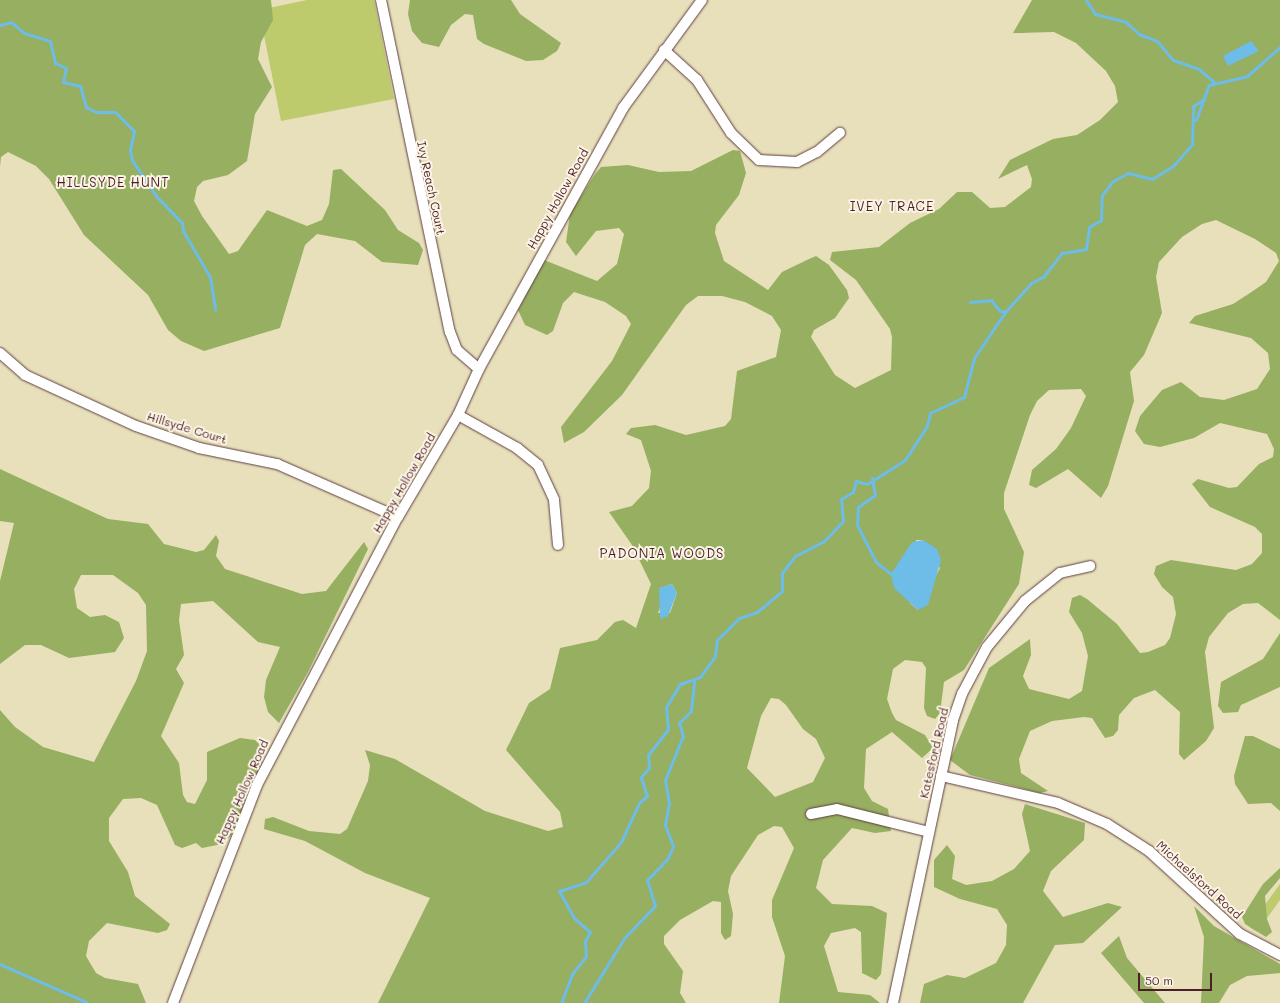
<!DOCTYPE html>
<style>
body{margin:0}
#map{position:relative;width:1280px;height:1003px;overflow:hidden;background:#e7e0bb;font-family:Mali,sans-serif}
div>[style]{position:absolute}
.green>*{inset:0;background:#bdcb6c}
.forest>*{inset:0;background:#96af60}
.water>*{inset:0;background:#6ebce8}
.stream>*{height:3px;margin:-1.5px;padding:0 1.5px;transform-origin:1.5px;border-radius:1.5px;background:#6ebce8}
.roads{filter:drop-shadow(0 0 1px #623c41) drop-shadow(0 0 1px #623c41)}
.minor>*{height:10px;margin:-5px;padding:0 5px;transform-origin:5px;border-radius:5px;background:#fff}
span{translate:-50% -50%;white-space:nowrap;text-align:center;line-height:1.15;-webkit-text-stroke:4px #fcf5e5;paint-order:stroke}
.street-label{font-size:12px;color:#4a1f2b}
.neighbourhood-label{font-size:13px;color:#4a1f2b;letter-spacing:1px}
.scale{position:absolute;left:1138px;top:973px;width:74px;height:18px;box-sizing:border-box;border:2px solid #4a1f2b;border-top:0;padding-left:5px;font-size:12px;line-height:14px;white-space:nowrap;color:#4a1f2b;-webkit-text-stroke:3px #fcf5e5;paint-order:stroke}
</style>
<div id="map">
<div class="green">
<i style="clip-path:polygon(307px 0,374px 0,394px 99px,281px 121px,259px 10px)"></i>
<i style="clip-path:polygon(1280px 884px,1280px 900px,1257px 932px,1249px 927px)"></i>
</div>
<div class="forest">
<i style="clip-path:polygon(0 0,271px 0,273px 20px,261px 42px,258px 59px,272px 87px,255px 114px,247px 161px,228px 175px,203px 181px,197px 187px,194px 201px,202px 216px,229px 254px,238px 251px,267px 210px,307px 226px,322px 220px,329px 204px,333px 170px,341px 169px,385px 210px,398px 230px,419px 243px,423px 250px,418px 265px,382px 262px,355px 241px,317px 234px,305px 245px,280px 328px,204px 351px,181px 341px,168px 330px,148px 295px,84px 235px,49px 179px,36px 166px,8px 152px,1px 157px,0 167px)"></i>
<i style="clip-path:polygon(410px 0,511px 0,520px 14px,561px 43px,557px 51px,543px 60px,526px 61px,484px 44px,477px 39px,473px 15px,465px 14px,451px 25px,439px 47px,422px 43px,412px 31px,408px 14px)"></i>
<i style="clip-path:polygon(evenodd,1032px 0,1280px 0,1280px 620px,1258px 603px,1243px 604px,1228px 613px,1209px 637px,1205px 652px,1214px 728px,1206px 741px,1184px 760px,1179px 754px,1180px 712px,1155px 690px,1134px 698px,1119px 715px,1118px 730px,1113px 736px,1105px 738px,1092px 718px,1084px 717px,1052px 721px,1030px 731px,1019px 759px,1021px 773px,1048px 791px,1040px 793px,970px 775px,950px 760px,989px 668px,1030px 639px,1031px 655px,1023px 676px,1029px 689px,1069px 699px,1082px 691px,1088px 656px,1082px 633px,1069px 612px,1072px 598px,1080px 595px,1087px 599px,1117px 624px,1140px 653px,1148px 652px,1165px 645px,1170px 638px,1176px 614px,1173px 597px,1162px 587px,1154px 574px,1156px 566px,1171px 560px,1236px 570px,1252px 564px,1262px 553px,1262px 534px,1255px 527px,1210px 507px,1192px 484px,1198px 479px,1229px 488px,1237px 487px,1259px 464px,1273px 457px,1274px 449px,1267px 434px,1220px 423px,1194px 438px,1160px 447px,1144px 444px,1135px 431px,1140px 416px,1162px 390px,1181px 382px,1200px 397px,1224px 400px,1257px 389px,1270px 369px,1268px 353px,1251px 338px,1189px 323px,1195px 316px,1233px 304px,1253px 291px,1266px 282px,1279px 261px,1276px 253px,1255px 239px,1216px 220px,1202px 224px,1182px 237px,1159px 262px,1156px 277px,1162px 313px,1144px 355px,1130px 372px,1134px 401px,1108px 486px,1101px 498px,1068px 469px,1036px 488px,1029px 485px,1032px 470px,1056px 449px,1071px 428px,1086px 396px,1081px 389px,1049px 390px,1037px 401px,1030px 415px,1004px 493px,1004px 509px,1024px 552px,1019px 584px,964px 670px,944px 682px,940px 713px,935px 719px,927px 716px,924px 708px,926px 668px,922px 662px,905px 660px,893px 669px,887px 699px,892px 713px,896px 720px,925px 735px,933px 748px,922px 758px,892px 732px,866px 749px,864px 788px,872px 801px,888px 809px,891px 831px,875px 833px,852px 828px,823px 860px,816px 888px,832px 904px,872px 906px,887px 913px,881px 974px,876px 980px,862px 973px,861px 932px,855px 928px,831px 933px,824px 946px,838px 992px,870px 995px,880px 1003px,779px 1003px,785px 956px,772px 917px,772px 900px,794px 848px,782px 827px,774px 826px,758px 835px,731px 876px,728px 891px,733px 914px,731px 936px,725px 940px,721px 933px,721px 902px,713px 901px,680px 920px,664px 936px,664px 944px,683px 971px,680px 993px,686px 1003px,378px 1003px,430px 898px,365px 873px,305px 841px,264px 829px,265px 819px,273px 817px,309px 831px,340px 834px,347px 829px,368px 781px,370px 765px,365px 750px,395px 759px,485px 811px,548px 831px,563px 827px,560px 812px,506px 750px,529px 703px,550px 689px,560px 648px,597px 640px,615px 622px,623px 620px,636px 628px,651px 584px,632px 545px,609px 512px,632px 506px,649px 488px,651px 471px,641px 440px,626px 434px,631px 428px,655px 425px,686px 435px,725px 426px,731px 419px,737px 371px,776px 357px,781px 330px,772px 316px,745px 302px,722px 296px,698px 296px,686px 305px,622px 395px,584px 432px,564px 443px,561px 427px,612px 361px,631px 324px,626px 316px,605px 302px,574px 292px,563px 303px,553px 331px,547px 335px,525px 325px,518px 310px,544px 260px,597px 281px,617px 264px,624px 234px,619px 228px,596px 231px,576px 256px,566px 242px,570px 214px,595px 174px,601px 167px,628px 165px,659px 172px,691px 171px,733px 150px,740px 151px,746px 173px,739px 195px,716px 225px,715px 233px,724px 261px,768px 290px,782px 272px,809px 259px,816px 256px,829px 265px,847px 290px,849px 298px,835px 318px,814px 330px,811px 337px,835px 375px,855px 388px,891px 370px,892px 337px,890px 329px,856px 280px,830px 260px,832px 252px,879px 247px,910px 223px,939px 209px,957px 192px,972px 192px,990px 208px,1005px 207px,1031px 187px,1032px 179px,1027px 165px,998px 179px,1010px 160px,1053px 139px,1077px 135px,1100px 120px,1118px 102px,1115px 86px,1106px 71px,1076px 43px,1054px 32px,1013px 33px,1032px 0,916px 540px,923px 540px,940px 568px,918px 610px,910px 603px,916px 540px,1032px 0,672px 584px,677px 593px,670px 613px,658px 613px,662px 603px,660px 588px,672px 584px,1032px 0,771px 698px,779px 699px,786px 705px,803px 729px,816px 739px,825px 758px,813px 782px,775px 797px,747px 768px,761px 716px,771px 698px)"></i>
<i style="clip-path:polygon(0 469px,108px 519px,148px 524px,164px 544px,196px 552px,204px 550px,216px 535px,219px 541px,216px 556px,225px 569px,302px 594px,326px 591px,364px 542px,368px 549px,308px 672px,279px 723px,268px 712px,264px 697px,266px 680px,280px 647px,258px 642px,213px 601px,181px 604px,179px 620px,184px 655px,176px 669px,184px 683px,161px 736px,179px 763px,183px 795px,187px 802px,195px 804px,207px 780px,207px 752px,240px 738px,255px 740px,261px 746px,264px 771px,237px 827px,230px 837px,217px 845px,202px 848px,196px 843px,182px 848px,175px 845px,157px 805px,141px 798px,123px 799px,109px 818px,109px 841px,128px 872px,135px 896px,170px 924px,167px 930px,158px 933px,107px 923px,89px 941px,86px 956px,96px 973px,105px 978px,138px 984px,146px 1003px,0 1003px,0 710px,15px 727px,43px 747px,94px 762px,136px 681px,147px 651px,146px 605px,138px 593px,113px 575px,81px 575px,74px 589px,77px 608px,90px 617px,105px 615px,119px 622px,124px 638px,115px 652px,69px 658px,41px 645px,25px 645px,0 664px,0 581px,14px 523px,0 521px)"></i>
<i style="clip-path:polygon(1280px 633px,1280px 687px,1241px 705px,1238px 712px,1223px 713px,1218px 706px,1221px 682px,1263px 659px)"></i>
<i style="clip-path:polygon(1245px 736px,1253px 736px,1280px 749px,1280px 811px,1271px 803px,1248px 804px,1235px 784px,1234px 776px)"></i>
<i style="clip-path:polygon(1025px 804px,1085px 823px,1084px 840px,1051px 871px,1043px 891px,1063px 917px,1108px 903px,1122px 907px,1083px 943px,1055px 945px,1023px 1003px,920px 1003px,924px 984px,947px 975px,965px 978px,996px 963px,1006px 945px,1007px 925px,997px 909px,960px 899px,934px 887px,934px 860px,947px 845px,955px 856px,952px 879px,966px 885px,992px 881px,1014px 869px,1030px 851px,1022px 814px)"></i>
<i style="clip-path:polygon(1280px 868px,1280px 878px,1265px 896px,1267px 919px,1272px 932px,1266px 937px,1245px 924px,1242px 917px,1263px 884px)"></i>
<i style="clip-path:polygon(1194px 906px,1214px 926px,1280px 964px,1280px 973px,1247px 976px,1230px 985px,1219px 1003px,1201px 1003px,1204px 937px)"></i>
<i style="clip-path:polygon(1119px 936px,1127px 958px,1165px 1003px,1144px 1003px,1101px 953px)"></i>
</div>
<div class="water">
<i style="clip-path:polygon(1251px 41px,1259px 51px,1228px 66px,1223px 56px)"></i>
<i style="clip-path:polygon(923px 540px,937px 549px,941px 560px,928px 605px,918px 610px,894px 588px,891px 574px,912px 542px)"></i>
<i style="clip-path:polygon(672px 584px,677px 593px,673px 603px,668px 616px,660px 619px,659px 588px)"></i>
</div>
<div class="stream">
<i style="left:1086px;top:0;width:17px;rotate:57deg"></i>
<i style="left:1095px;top:14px;width:32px;rotate:14deg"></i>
<i style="left:1126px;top:22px;width:18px;rotate:43deg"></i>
<i style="left:1139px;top:34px;width:19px;rotate:21deg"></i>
<i style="left:1157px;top:41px;width:25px;rotate:50deg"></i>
<i style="left:1173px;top:60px;width:28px;rotate:19deg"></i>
<i style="left:1199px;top:69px;width:20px;rotate:41deg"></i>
<i style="left:0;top:25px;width:11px;rotate:-15deg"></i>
<i style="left:11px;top:22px;width:17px;rotate:40deg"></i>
<i style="left:24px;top:33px;width:27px;rotate:17deg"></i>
<i style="left:50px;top:41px;width:23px;rotate:77deg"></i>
<i style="left:55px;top:63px;width:12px;rotate:24deg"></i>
<i style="left:66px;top:68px;width:14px;rotate:102deg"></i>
<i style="left:63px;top:82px;width:17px;rotate:13deg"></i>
<i style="left:80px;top:86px;width:22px;rotate:74deg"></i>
<i style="left:86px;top:107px;width:11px;rotate:27deg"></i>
<i style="left:96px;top:112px;width:19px"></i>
<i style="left:115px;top:112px;width:27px;rotate:45deg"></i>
<i style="left:134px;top:131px;width:19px;rotate:102deg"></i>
<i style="left:130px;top:150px;width:10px;rotate:79deg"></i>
<i style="left:132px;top:160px;width:45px;rotate:56deg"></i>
<i style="left:157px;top:197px;width:36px;rotate:46deg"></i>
<i style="left:182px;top:223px;width:8px;rotate:83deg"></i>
<i style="left:183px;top:231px;width:53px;rotate:59.6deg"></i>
<i style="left:210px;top:277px;width:33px;rotate:81deg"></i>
<i style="left:1196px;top:120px;width:37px;rotate:-70deg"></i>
<i style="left:1209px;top:85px;width:39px;rotate:-13deg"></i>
<i style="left:1247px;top:76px;width:44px;rotate:-41.3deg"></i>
<i style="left:970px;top:302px;width:21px;rotate:-5deg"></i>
<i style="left:991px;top:300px;width:14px;rotate:51deg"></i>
<i style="left:1000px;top:311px;width:6px"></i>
<i style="left:872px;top:478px;width:17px;rotate:80deg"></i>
<i style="left:875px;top:495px;width:21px;rotate:145deg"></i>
<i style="left:858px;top:507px;width:18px;rotate:93deg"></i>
<i style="left:857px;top:525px;width:42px;rotate:62.8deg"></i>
<i style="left:876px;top:562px;width:19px;rotate:39deg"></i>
<i style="left:0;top:964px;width:94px;rotate:23.8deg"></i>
<i style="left:561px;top:1003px;width:31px;rotate:-69deg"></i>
<i style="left:572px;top:974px;width:23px;rotate:-52deg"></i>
<i style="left:586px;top:956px;width:15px;rotate:-94deg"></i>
<i style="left:585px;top:941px;width:10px;rotate:-61deg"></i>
<i style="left:590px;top:932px;width:21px;rotate:-139deg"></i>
<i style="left:574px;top:918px;width:31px;rotate:-119deg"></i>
<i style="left:559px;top:891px;width:28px;rotate:-18deg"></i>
<i style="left:586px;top:882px;width:53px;rotate:-48.8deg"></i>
<i style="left:621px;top:842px;width:43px;rotate:-65.2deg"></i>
<i style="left:639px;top:803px;width:11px;rotate:-41deg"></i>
<i style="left:647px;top:796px;width:20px;rotate:-108deg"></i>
<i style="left:641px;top:777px;width:12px;rotate:-48deg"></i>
<i style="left:649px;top:768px;width:13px;rotate:-94deg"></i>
<i style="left:648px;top:755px;width:33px;rotate:-52deg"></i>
<i style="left:668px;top:729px;width:22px;rotate:-95deg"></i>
<i style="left:666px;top:707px;width:27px;rotate:-59deg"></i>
<i style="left:680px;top:684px;width:21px;rotate:-19deg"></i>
<i style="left:700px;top:677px;width:26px;rotate:-54deg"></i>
<i style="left:715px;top:656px;width:16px;rotate:-83deg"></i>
<i style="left:717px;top:640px;width:31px;rotate:-45deg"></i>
<i style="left:739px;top:618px;width:19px;rotate:-18deg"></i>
<i style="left:757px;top:612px;width:33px;rotate:-40deg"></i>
<i style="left:782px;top:591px;width:18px;rotate:-90deg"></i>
<i style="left:782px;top:573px;width:21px;rotate:-53deg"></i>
<i style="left:795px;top:556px;width:31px;rotate:-27deg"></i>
<i style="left:823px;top:542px;width:29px;rotate:-46deg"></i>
<i style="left:843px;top:521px;width:22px;rotate:-95deg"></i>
<i style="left:841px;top:499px;width:14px;rotate:-30deg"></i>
<i style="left:853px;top:492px;width:11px;rotate:-75deg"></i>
<i style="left:856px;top:481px;width:11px;rotate:15deg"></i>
<i style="left:867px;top:484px;width:45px;rotate:-32.3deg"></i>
<i style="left:905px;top:460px;width:40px;rotate:-57.1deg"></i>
<i style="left:927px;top:426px;width:13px;rotate:-77deg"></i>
<i style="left:930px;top:413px;width:38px;rotate:-25deg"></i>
<i style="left:964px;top:397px;width:40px;rotate:-75.6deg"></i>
<i style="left:974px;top:358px;width:57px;rotate:-55.8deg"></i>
<i style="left:1006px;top:311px;width:38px;rotate:-48deg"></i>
<i style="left:1031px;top:283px;width:13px;rotate:-27deg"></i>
<i style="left:1043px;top:277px;width:31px;rotate:-52deg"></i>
<i style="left:1062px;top:253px;width:24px;rotate:-9deg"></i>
<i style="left:1086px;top:249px;width:22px;rotate:-82deg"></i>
<i style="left:1089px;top:227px;width:14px;rotate:-30deg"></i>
<i style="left:1101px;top:220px;width:25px;rotate:-88deg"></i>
<i style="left:1102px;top:195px;width:18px;rotate:-52deg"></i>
<i style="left:1113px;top:181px;width:17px;rotate:-28deg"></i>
<i style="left:1128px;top:173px;width:25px;rotate:14deg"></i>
<i style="left:1152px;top:179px;width:26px;rotate:-32deg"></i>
<i style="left:1174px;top:165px;width:28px;rotate:-49deg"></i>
<i style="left:1192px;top:144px;width:38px;rotate:-88deg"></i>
<i style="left:1193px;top:106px;width:13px;rotate:-32deg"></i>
<i style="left:584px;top:1003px;width:78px;rotate:-58.2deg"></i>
<i style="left:625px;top:937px;width:43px;rotate:-45.9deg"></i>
<i style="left:655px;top:906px;width:27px;rotate:-107deg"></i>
<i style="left:647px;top:880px;width:30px;rotate:-46deg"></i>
<i style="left:668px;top:858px;width:13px;rotate:-67deg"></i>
<i style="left:673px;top:846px;width:22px;rotate:-111deg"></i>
<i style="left:665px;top:825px;width:22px;rotate:-80deg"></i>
<i style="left:669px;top:803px;width:23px;rotate:-100deg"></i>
<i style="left:665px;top:780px;width:48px;rotate:-67.8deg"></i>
<i style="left:683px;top:736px;width:14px;rotate:-107deg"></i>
<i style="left:679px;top:723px;width:17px;rotate:-45deg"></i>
<i style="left:691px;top:711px;width:31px;rotate:-84deg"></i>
</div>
<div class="roads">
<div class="minor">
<i style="left:381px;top:0;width:339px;rotate:78.3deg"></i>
<i style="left:450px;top:332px;width:19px;rotate:69deg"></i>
<i style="left:457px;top:350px;width:29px;rotate:41deg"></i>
<i style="left:664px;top:50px;width:45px;rotate:42.3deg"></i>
<i style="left:697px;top:80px;width:63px;rotate:57.3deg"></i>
<i style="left:731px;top:133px;width:39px;rotate:44deg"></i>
<i style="left:759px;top:160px;width:38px;rotate:3deg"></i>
<i style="left:797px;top:162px;width:22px;rotate:-27deg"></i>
<i style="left:817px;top:152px;width:30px;rotate:-40deg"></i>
<i style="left:0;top:353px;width:33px;rotate:41deg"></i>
<i style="left:25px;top:375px;width:122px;rotate:24.7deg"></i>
<i style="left:136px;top:426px;width:67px;rotate:19.2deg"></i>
<i style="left:199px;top:448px;width:80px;rotate:11.6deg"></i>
<i style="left:277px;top:464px;width:132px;rotate:23.7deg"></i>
<i style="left:458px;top:415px;width:68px;rotate:29.2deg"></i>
<i style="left:517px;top:448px;width:27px;rotate:39deg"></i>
<i style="left:538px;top:465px;width:38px;rotate:65deg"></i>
<i style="left:554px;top:500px;width:45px;rotate:84.9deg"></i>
<i style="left:941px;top:776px;width:120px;rotate:13deg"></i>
<i style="left:1058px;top:803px;width:53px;rotate:23.2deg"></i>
<i style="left:1107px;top:824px;width:50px;rotate:32.7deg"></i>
<i style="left:1149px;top:851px;width:123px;rotate:42.4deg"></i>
<i style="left:1240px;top:934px;width:45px;rotate:27.7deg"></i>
<i style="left:811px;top:814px;width:26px;rotate:-11deg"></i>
<i style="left:837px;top:809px;width:95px;rotate:14deg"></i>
<i style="left:173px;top:1003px;width:234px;rotate:-68.9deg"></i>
<i style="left:257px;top:785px;width:303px;rotate:-62.3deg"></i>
<i style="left:398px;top:517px;width:118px;rotate:-59.5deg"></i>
<i style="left:458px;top:415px;width:51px;rotate:-65.5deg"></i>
<i style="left:479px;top:369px;width:298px;rotate:-61.1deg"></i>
<i style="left:623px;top:108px;width:134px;rotate:-53.8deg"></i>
<i style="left:893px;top:1003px;width:289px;rotate:-78deg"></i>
<i style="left:953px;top:720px;width:28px;rotate:-71deg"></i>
<i style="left:962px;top:694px;width:53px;rotate:-62deg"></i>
<i style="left:987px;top:647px;width:60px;rotate:-50.4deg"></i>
<i style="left:1025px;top:601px;width:45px;rotate:-38.7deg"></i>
<i style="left:1060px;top:573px;width:31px;rotate:-13deg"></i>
</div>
</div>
<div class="street-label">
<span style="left:431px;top:188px;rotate:78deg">Ivy Reach Court</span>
<span style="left:558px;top:199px;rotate:-61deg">Happy Hollow Road</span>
<span style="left:187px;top:428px;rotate:17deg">Hillsyde Court</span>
<span style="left:404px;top:483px;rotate:-60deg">Happy Hollow Road</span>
<span style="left:934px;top:753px;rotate:-77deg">Katesford Road</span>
<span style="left:242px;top:792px;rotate:-66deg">Happy Hollow Road</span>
<span style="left:1199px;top:880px;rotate:42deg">Michaelsford Road</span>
</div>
<div class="neighbourhood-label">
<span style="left:113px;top:182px">HILLSYDE HUNT</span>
<span style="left:892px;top:206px">IVEY TRACE</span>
<span style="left:662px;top:553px">PADONIA WOODS</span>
</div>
<div class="scale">50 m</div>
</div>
